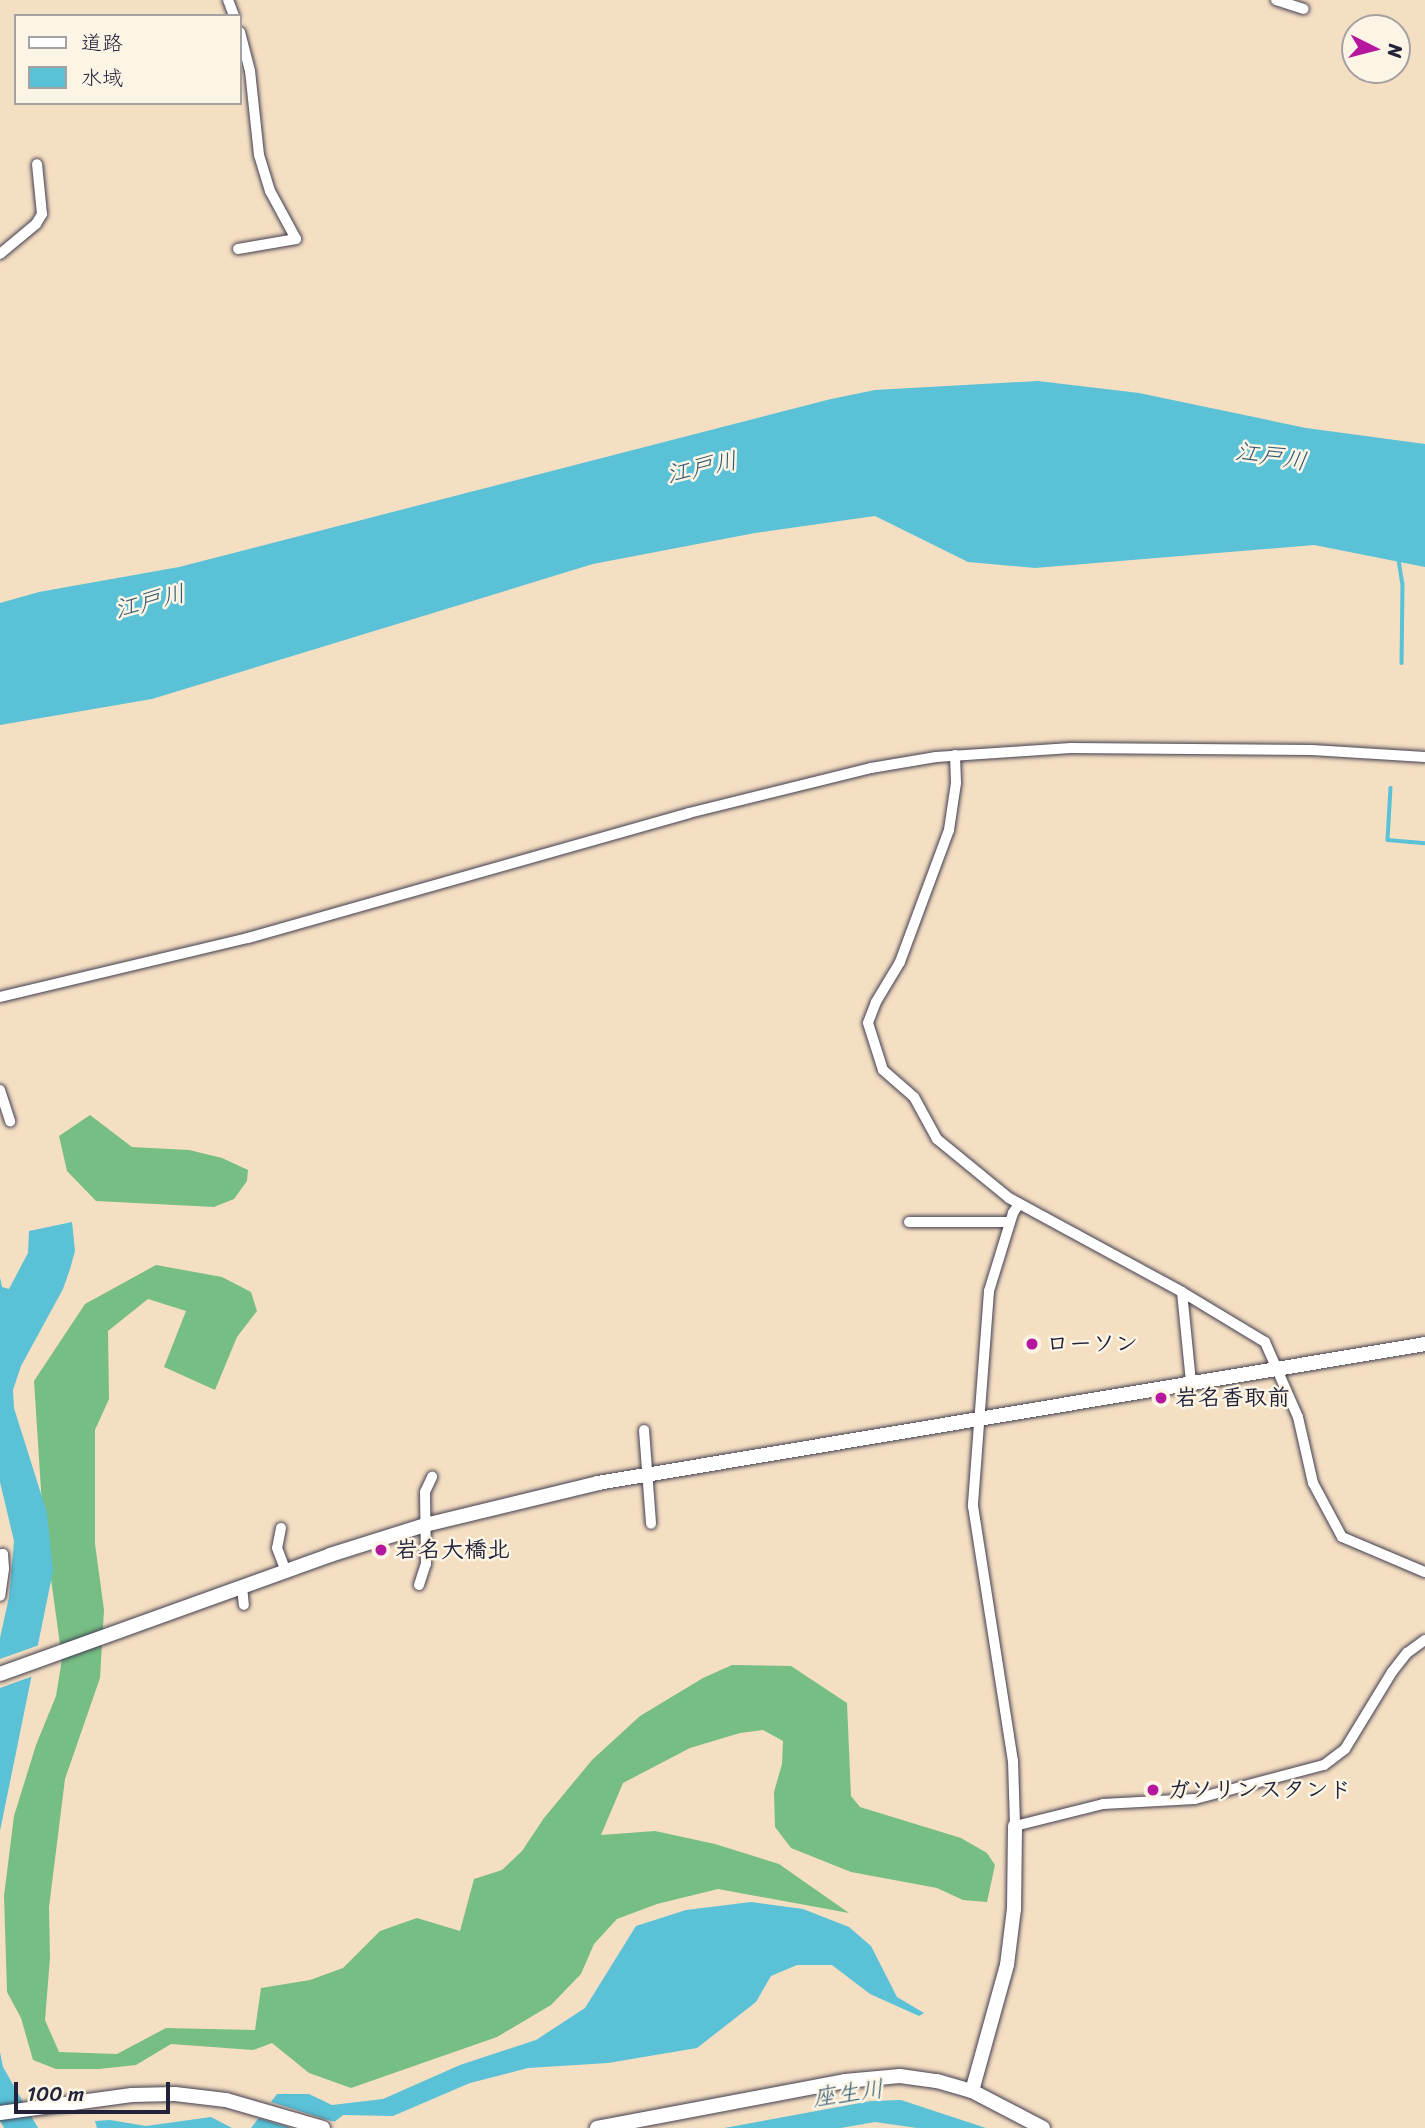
<!DOCTYPE html>
<meta charset="utf-8">
<style>
body{margin:0}
#map{position:relative;width:1425px;height:2128px;overflow:hidden;background:#f5dfc3;font-family:Sriracha,"Klee One",sans-serif}
div>[style]{position:absolute}
.forest>*{inset:0;background:#76be84}
.water>*{inset:0;background:#5ac1d7}
.pier>*{inset:0;background:#f5dfc3}
.stream>*{height:3.5px;margin:-1.75px;padding:0 1.75px;transform-origin:1.75px;border-radius:1.75px;background:#5ac1d7}
.roads{filter:drop-shadow(0 0 2px #423e4f) drop-shadow(0 0 2px #423e4f)}
.street>*{height:10px;margin:-5px;padding:0 5px;transform-origin:5px;border-radius:5px;background:#fff}
.secondary>*{height:14px;margin:-7px;padding:0 7px;transform-origin:7px;border-radius:7px;background:#fff}
.dots>*{width:19px;height:19px;translate:-50% -50%;box-sizing:border-box;border:4px solid #fcf5e5;border-radius:50%}
span{translate:-50% -50%;white-space:nowrap;text-align:center;line-height:1.15;-webkit-text-stroke:5px #fcf5e5;paint-order:stroke}
.poi-label{font-size:23px;color:#22223b;font-weight:700}
.left{translate:0 -50%;text-align:left}
.water-label{font-size:24px;color:#365a72;font-style:italic}
.legend{position:absolute;left:14px;top:14px;width:228px;height:91px;box-sizing:border-box;background:#fcf5e5;border:2px solid #a5a1a1;margin:0;padding:9px 12px;list-style:none;font-size:21px;color:#22223b}
.legend li{display:flex;align-items:center;gap:14px;height:35px}
.legend b{width:35px;border:2px solid #a5a1a1}
.north{position:absolute;left:1341px;top:14px;width:70px;height:70px;box-sizing:border-box;background:#fcf5e5;border:2px solid #a5a1a1;border-radius:50%;rotate:96deg;font-size:19px;font-weight:700;line-height:28px;text-align:center;color:#22223b}
.north::after{content:'';display:block;margin:auto;width:24px;height:32px;background:#b5179e;clip-path:polygon(50% 0,100% 100%,50% 72%,0 100%)}
.scale{position:absolute;left:14px;top:2082px;width:156px;height:32px;box-sizing:border-box;border:4px solid #22223b;border-top:0;padding-left:9px;font-size:21px;line-height:24px;white-space:nowrap;color:#22223b;-webkit-text-stroke:5px #fcf5e5;paint-order:stroke}
</style>
<div id="map">
<div class="forest">
<i style="clip-path:polygon(90px 1115px,132px 1147px,189px 1150px,222px 1158px,248px 1170px,247px 1181px,234px 1199px,214px 1207px,96px 1201px,67px 1171px,59px 1136px)"></i>
<i style="clip-path:polygon(156px 1265px,222px 1277px,251px 1292px,257px 1311px,237px 1337px,215px 1390px,164px 1367px,186px 1311px,148px 1299px,108px 1331px,109px 1399px,95px 1430px,95px 1544px,104px 1610px,100px 1678px,65px 1779px,49px 1907px,50px 1958px,45px 2020px,59px 2052px,117px 2054px,166px 2028px,255px 2030px,261px 1988px,310px 1980px,343px 1968px,380px 1931px,417px 1918px,460px 1931px,474px 1879px,502px 1870px,522px 1851px,544px 1818px,592px 1760px,640px 1716px,703px 1678px,732px 1665px,791px 1666px,847px 1703px,851px 1796px,860px 1807px,961px 1838px,987px 1853px,995px 1865px,987px 1902px,963px 1900px,937px 1888px,851px 1872px,791px 1848px,775px 1827px,774px 1792px,782px 1764px,783px 1741px,763px 1730px,740px 1733px,690px 1748px,623px 1783px,601px 1835px,655px 1831px,715px 1844px,779px 1864px,849px 1913px,718px 1889px,657px 1904px,617px 1919px,594px 1944px,581px 1974px,551px 2005px,497px 2037px,351px 2088px,309px 2073px,272px 2043px,253px 2050px,171px 2044px,136px 2065px,99px 2069px,56px 2069px,33px 2060px,21px 2018px,7px 1992px,4px 1896px,14px 1816px,36px 1745px,56px 1696px,62px 1659px,43px 1521px,34px 1381px,85px 1304px)"></i>
</div>
<div class="water">
<i style="clip-path:polygon(1038px 381px,1139px 393px,1306px 428px,1425px 444px,1425px 567px,1314px 545px,1035px 568px,968px 562px,875px 516px,755px 533px,593px 564px,152px 699px,0 725px,0 603px,39px 592px,179px 567px,831px 399px,875px 390px)"></i>
<i style="clip-path:polygon(72px 1222px,75px 1251px,70px 1269px,63px 1289px,21px 1366px,13px 1390px,14px 1408px,47px 1513px,53px 1571px,0 1831px,0 1638px,9px 1597px,14px 1541px,0 1482px,0 1277px,2px 1287px,9px 1289px,28px 1253px,29px 1231px)"></i>
<i style="clip-path:polygon(751px 1902px,803px 1909px,849px 1927px,871px 1946px,897px 1997px,924px 2013px,919px 2016px,870px 1994px,832px 1965px,797px 1965px,771px 1976px,756px 2002px,697px 2048px,608px 2063px,528px 2068px,470px 2083px,393px 2116px,343px 2115px,327px 2128px,234px 2128px,251px 2128px,277px 2094px,309px 2094px,332px 2105px,383px 2099px,460px 2065px,536px 2040px,585px 2008px,636px 1926px,686px 1910px)"></i>
<i style="clip-path:polygon(0 2052px,3px 2067px,38px 2128px,4px 2128px,0 2120px)"></i>
<i style="clip-path:polygon(901px 2100px,986px 2128px,917px 2128px,875px 2122px,841px 2128px,724px 2128px,871px 2101px)"></i>
<i style="clip-path:polygon(211px 2117px,232px 2128px,97px 2128px,95px 2121px,110px 2120px,146px 2126px)"></i>
</div>
<div class="pier">
<i style="clip-path:polygon(42px 1644px,36px 1675px,0 1688px,0 1659px)"></i>
<i style="clip-path:polygon(268px 2101px,328px 2120px,339px 2123px,333px 2128px,291px 2128px,255px 2117px)"></i>
</div>
<div class="stream">
<i style="left:1399px;top:560px;width:24px;rotate:81deg"></i>
<i style="left:1403px;top:584px;width:79px;rotate:90.7deg"></i>
<i style="left:1391px;top:788px;width:52px;rotate:93.3deg"></i>
<i style="left:1388px;top:840px;width:37px;rotate:5deg"></i>
</div>
<div class="roads">
<div class="street">
<i style="left:228px;top:0;width:17px;rotate:69deg"></i>
<i style="left:1276px;top:0;width:29px;rotate:18deg"></i>
<i style="left:238px;top:249px;width:59px;rotate:-9.8deg"></i>
<i style="left:296px;top:239px;width:55px;rotate:-118.4deg"></i>
<i style="left:270px;top:191px;width:38px;rotate:-107deg"></i>
<i style="left:259px;top:155px;width:84px;rotate:-96.1deg"></i>
<i style="left:250px;top:71px;width:40px;rotate:-104.4deg"></i>
<i style="left:0;top:254px;width:47px;rotate:-39.8deg"></i>
<i style="left:36px;top:224px;width:12px;rotate:-59deg"></i>
<i style="left:42px;top:214px;width:50px;rotate:-95.7deg"></i>
<i style="left:955px;top:755px;width:28px;rotate:88deg"></i>
<i style="left:956px;top:783px;width:48px;rotate:98.5deg"></i>
<i style="left:949px;top:830px;width:141px;rotate:110.4deg"></i>
<i style="left:900px;top:962px;width:47px;rotate:121deg"></i>
<i style="left:876px;top:1002px;width:22px;rotate:111deg"></i>
<i style="left:868px;top:1023px;width:49px;rotate:72.3deg"></i>
<i style="left:883px;top:1070px;width:41px;rotate:41.1deg"></i>
<i style="left:914px;top:1097px;width:48px;rotate:61.3deg"></i>
<i style="left:937px;top:1139px;width:93px;rotate:39.3deg"></i>
<i style="left:1009px;top:1198px;width:197px;rotate:28.5deg"></i>
<i style="left:1182px;top:1292px;width:97px;rotate:31.1deg"></i>
<i style="left:1265px;top:1342px;width:82px;rotate:66.3deg"></i>
<i style="left:1298px;top:1417px;width:68px;rotate:77.2deg"></i>
<i style="left:1313px;top:1483px;width:61px;rotate:61.8deg"></i>
<i style="left:1342px;top:1537px;width:90px;rotate:22.9deg"></i>
<i style="left:0;top:997px;width:255px;rotate:-13.4deg"></i>
<i style="left:248px;top:938px;width:458px;rotate:-15.8deg"></i>
<i style="left:689px;top:813px;width:187px;rotate:-13.9deg"></i>
<i style="left:871px;top:768px;width:66px;rotate:-9.6deg"></i>
<i style="left:936px;top:757px;width:135px;rotate:-3.8deg"></i>
<i style="left:1071px;top:748px;width:241px;rotate:0.5deg"></i>
<i style="left:1312px;top:750px;width:113px;rotate:3.5deg"></i>
<i style="left:0;top:1090px;width:33px;rotate:72deg"></i>
<i style="left:1019px;top:1204px;width:11px;rotate:124deg"></i>
<i style="left:1013px;top:1213px;width:82px;rotate:107.1deg"></i>
<i style="left:989px;top:1291px;width:216px;rotate:94.3deg"></i>
<i style="left:973px;top:1506px;width:258px;rotate:81.1deg"></i>
<i style="left:1013px;top:1761px;width:65px;rotate:88.2deg"></i>
<i style="left:1015px;top:1826px;width:91px;rotate:-14deg"></i>
<i style="left:1103px;top:1804px;width:92px;rotate:-3.1deg"></i>
<i style="left:1195px;top:1799px;width:133px;rotate:-14.8deg"></i>
<i style="left:1324px;top:1765px;width:26px;rotate:-37deg"></i>
<i style="left:1345px;top:1749px;width:90px;rotate:-58.6deg"></i>
<i style="left:1392px;top:1672px;width:24px;rotate:-52deg"></i>
<i style="left:1407px;top:1653px;width:22px;rotate:-36deg"></i>
<i style="left:909px;top:1222px;width:101px"></i>
<i style="left:1182px;top:1292px;width:90px;rotate:84.3deg"></i>
<i style="left:644px;top:1430px;width:94px;rotate:85.7deg"></i>
<i style="left:281px;top:1528px;width:20px;rotate:101deg"></i>
<i style="left:277px;top:1548px;width:25px;rotate:69deg"></i>
<i style="left:0;top:1555px;width:3px;rotate:-18deg"></i>
<i style="left:3px;top:1554px;width:15px;rotate:86deg"></i>
<i style="left:4px;top:1569px;width:27px;rotate:98deg"></i>
<i style="left:419px;top:1585px;width:22px;rotate:-72deg"></i>
<i style="left:426px;top:1564px;width:72px;rotate:-90.8deg"></i>
<i style="left:425px;top:1492px;width:17px;rotate:-65deg"></i>
<i style="left:242px;top:1587px;width:18px;rotate:84deg"></i>
</div>
<div class="secondary">
<i style="left:0;top:1674px;width:351px;rotate:-19.8deg"></i>
<i style="left:330px;top:1555px;width:100px;rotate:-17.5deg"></i>
<i style="left:425px;top:1525px;width:178px;rotate:-13.6deg"></i>
<i style="left:598px;top:1483px;width:839px;rotate:-9.54deg"></i>
<i style="left:972px;top:2091px;width:131px;rotate:-74.5deg"></i>
<i style="left:1007px;top:1965px;width:56px;rotate:-82.9deg"></i>
<i style="left:1014px;top:1909px;width:83px;rotate:-89.3deg"></i>
<i style="left:0;top:2113px;width:133px;rotate:-7.8deg"></i>
<i style="left:132px;top:2095px;width:43px;rotate:-1.3deg"></i>
<i style="left:175px;top:2094px;width:51px;rotate:6.7deg"></i>
<i style="left:226px;top:2100px;width:101px;rotate:16.1deg"></i>
<i style="left:597px;top:2128px;width:252px;rotate:-10.7deg"></i>
<i style="left:845px;top:2081px;width:55px;rotate:-5.2deg"></i>
<i style="left:900px;top:2076px;width:37px;rotate:8deg"></i>
<i style="left:937px;top:2081px;width:36px;rotate:16deg"></i>
<i style="left:972px;top:2091px;width:80px;rotate:27.5deg"></i>
</div>
</div>
<div class="dots">
<i style="left:1032px;top:1344px;background:#b5179e"></i>
<i style="left:1161px;top:1398px;background:#b5179e"></i>
<i style="left:381px;top:1550px;background:#b5179e"></i>
<i style="left:1153px;top:1790px;background:#b5179e"></i>
</div>
<div class="poi-label">
<span class="left" style="left:1046px;top:1344px">ローソン</span>
<span class="left" style="left:1175px;top:1398px">岩名香取前</span>
<span class="left" style="left:395px;top:1550px">岩名大橋北</span>
<span class="left" style="left:1167px;top:1790px">ガソリンスタンド</span>
</div>
<div class="water-label">
<span style="left:1271px;top:457px;rotate:9deg">江戸川</span>
<span style="left:702px;top:468px;rotate:-12deg">江戸川</span>
<span style="left:150px;top:602px;rotate:-14deg">江戸川</span>
<span style="left:848px;top:2094px;rotate:-8deg">座生川</span>
</div>
<ul class="legend">
<li><b style="height:9px;background:#fff"></b>道路</li>
<li><b style="height:19px;background:#5ac1d7"></b>水域</li>
</ul>
<div class="north">N</div>
<div class="scale">100 m</div>
</div>
